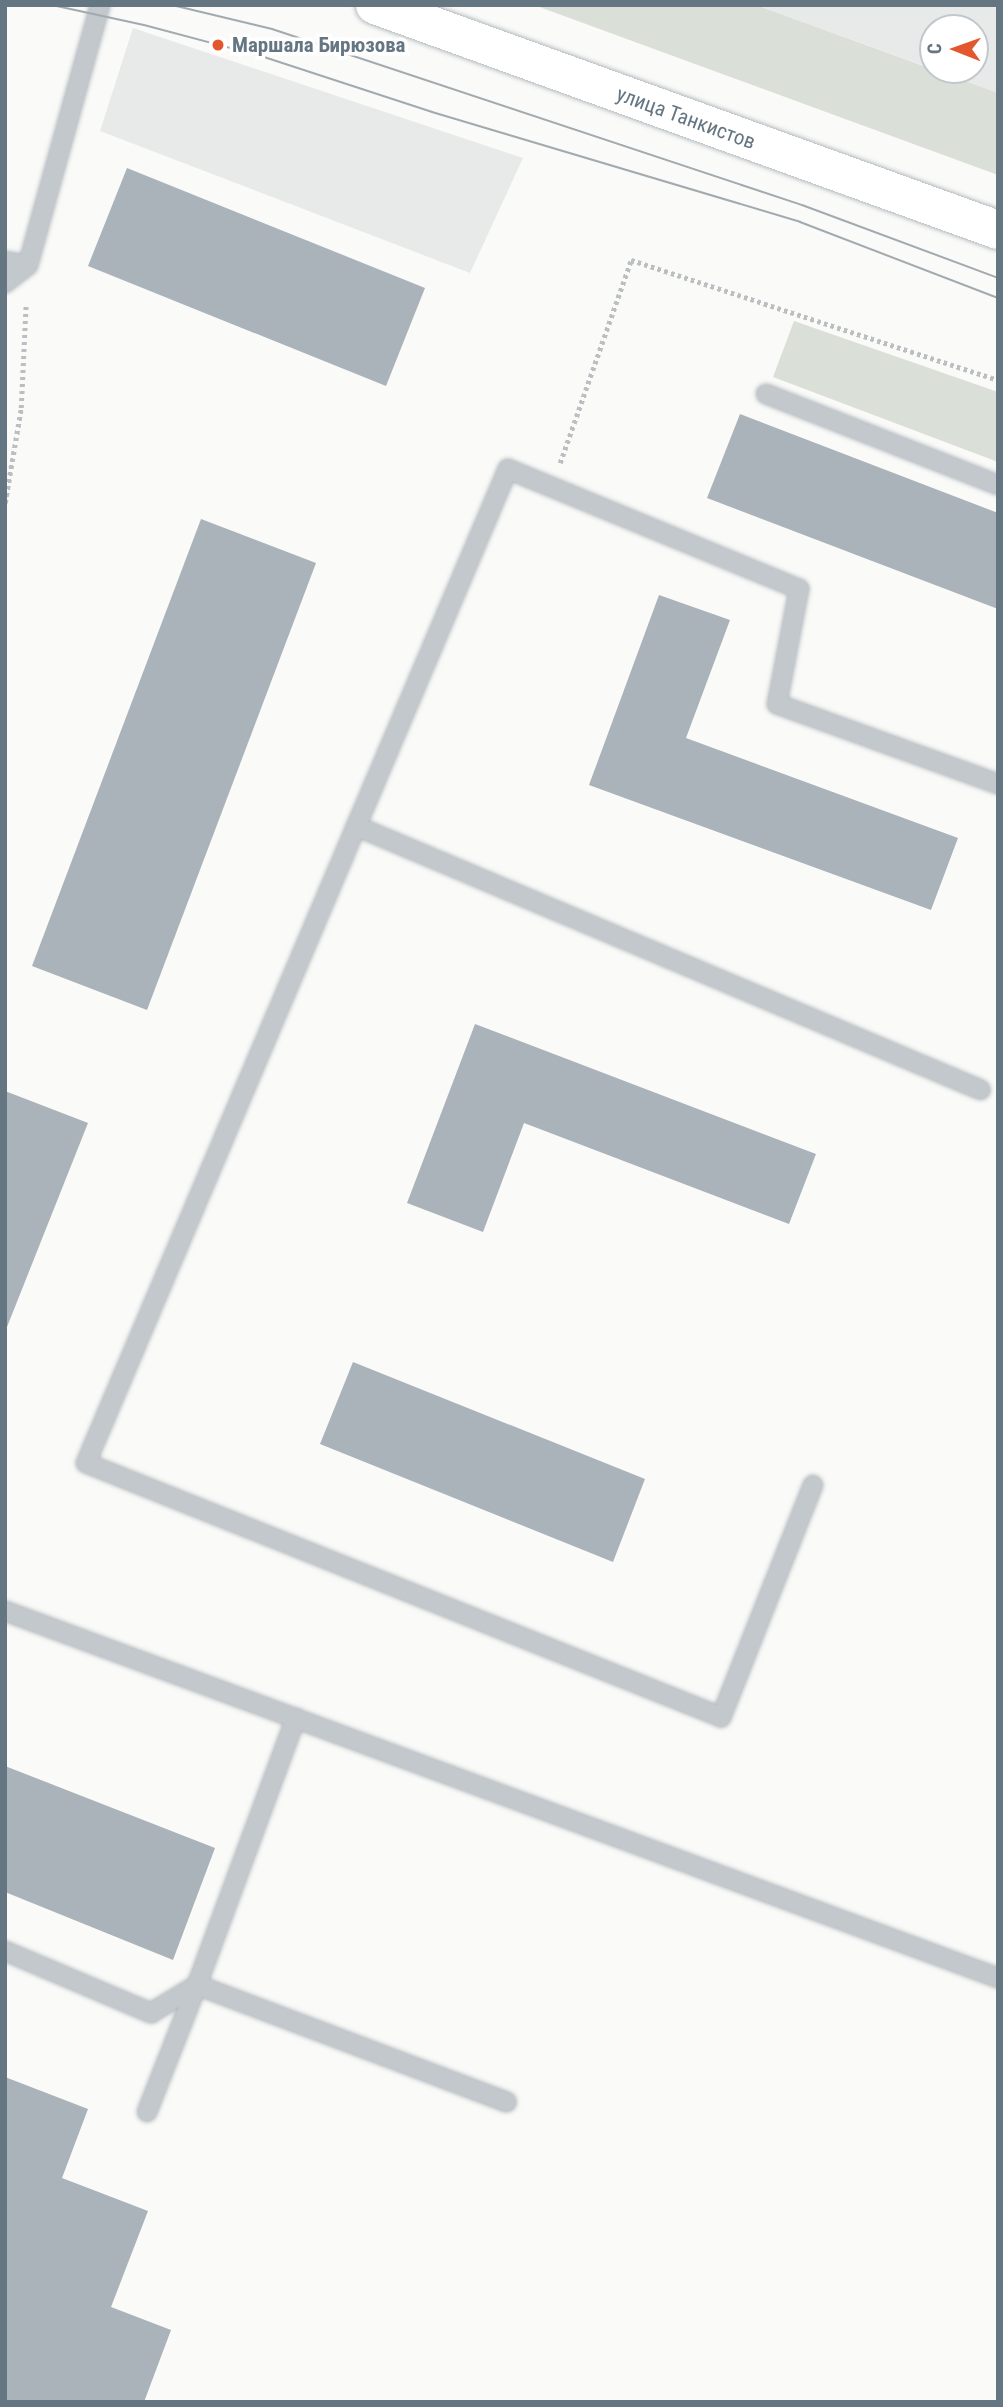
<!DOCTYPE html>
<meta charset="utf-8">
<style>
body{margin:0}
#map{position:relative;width:1003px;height:2407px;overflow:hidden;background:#fafaf8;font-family:"Roboto Condensed",sans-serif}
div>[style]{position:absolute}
.built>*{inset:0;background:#e8e9e9}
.green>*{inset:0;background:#dadfd7}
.building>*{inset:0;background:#aab3b9}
.path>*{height:4.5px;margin-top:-2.25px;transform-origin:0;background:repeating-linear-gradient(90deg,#bbbfc2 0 3.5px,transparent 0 7px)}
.roads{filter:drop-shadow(0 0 2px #b3babf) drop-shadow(0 0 2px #b3babf)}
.lane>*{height:18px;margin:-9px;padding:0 9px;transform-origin:9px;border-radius:9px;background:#c3c8cc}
.secondary>*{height:38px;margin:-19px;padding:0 19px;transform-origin:19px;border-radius:19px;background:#fff}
.tram>*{height:2px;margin:-1px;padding:0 1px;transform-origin:1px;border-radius:1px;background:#a2aab0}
.dots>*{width:19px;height:19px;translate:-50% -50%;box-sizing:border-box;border:4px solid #fff;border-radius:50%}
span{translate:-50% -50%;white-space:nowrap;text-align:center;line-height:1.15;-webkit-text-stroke:7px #fff;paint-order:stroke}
.poi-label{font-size:21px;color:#657683;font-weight:700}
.left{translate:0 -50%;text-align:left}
.street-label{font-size:21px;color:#657683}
.frame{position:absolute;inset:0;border:7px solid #657683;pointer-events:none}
.north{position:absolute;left:919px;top:14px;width:70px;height:70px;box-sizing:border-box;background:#fff;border:2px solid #c1c8cd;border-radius:50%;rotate:271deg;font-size:19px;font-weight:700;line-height:28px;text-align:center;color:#657683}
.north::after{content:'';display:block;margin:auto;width:24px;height:32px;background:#e4572e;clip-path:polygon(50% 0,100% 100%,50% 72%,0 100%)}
</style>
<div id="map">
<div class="built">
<i style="clip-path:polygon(756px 5px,998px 5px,998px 93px,935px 70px,975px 70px,975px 28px,933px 28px,933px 69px)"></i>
<i style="clip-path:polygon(133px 28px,523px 158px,470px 273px,100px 131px)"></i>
</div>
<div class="green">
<i style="clip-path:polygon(534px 5px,756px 5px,998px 93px,998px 175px)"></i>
<i style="clip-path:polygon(794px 321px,998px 392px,998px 462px,773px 377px)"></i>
</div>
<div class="building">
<i style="clip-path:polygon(127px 168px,425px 288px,386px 386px,88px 266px)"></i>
<i style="clip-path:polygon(740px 414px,998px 513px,998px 609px,707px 498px)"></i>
<i style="clip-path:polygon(201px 519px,316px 563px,147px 1010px,32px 966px)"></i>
<i style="clip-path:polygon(659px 595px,730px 620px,686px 738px,958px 838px,931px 910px,589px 785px)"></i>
<i style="clip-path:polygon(475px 1024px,816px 1154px,789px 1224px,524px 1123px,483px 1232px,407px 1203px)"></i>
<i style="clip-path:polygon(5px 1091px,88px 1123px,5px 1332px)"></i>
<i style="clip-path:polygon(353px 1362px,645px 1479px,613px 1562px,320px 1444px)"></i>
<i style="clip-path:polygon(5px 1766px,215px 1848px,173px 1960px,5px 1892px)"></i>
<i style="clip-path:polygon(5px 2077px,88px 2109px,62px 2178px,148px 2211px,111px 2307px,171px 2330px,144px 2402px,5px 2402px)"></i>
</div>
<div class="path">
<i style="left:560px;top:463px;width:215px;rotate:-70.7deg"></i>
<i style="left:631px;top:260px;width:386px;rotate:18.1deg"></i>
<i style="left:5px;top:503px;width:96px;rotate:-80.4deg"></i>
<i style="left:21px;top:408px;width:105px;rotate:-87.3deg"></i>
</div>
<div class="roads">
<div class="lane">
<i style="left:5px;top:261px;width:23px;rotate:10deg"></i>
<i style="left:5px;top:283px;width:29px;rotate:-38deg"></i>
<i style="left:28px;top:265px;width:270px;rotate:-74.5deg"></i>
<i style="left:766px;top:394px;width:249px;rotate:21.4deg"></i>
<i style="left:356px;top:826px;width:678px;rotate:22.9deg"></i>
<i style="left:813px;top:1485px;width:250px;rotate:111.6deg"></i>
<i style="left:721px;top:1717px;width:684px;rotate:-158.2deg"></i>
<i style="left:86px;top:1463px;width:1080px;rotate:-67deg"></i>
<i style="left:508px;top:469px;width:315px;rotate:22.4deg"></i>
<i style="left:799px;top:589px;width:117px;rotate:100.8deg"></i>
<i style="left:777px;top:704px;width:235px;rotate:19.9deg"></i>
<i style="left:5px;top:1611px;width:1059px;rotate:20.28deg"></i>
<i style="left:5px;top:1951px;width:159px;rotate:23deg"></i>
<i style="left:151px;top:2013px;width:54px;rotate:-31.3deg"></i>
<i style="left:197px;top:1985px;width:331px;rotate:20.7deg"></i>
<i style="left:147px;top:2112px;width:136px;rotate:-68.5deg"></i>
<i style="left:197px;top:1985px;width:285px;rotate:-69.7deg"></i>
</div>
<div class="secondary">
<i style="left:375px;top:5px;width:662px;rotate:19.86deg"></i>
</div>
</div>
<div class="tram">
<i style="left:52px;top:5px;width:94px;rotate:12.3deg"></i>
<i style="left:144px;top:25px;width:124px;rotate:14.9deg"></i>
<i style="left:264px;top:57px;width:177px;rotate:18.1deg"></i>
<i style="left:432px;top:112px;width:384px;rotate:16.6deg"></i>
<i style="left:800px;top:222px;width:212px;rotate:21deg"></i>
<i style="left:172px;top:5px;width:103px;rotate:13.5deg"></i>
<i style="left:272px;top:29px;width:558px;rotate:18.37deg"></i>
<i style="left:802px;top:205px;width:209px;rotate:20.4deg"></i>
</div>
<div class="dots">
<i style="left:218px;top:45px;background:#e4572e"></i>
</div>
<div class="poi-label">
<span class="left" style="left:232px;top:45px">Маршала Бирюзова</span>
</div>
<div class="street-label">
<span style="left:686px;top:118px;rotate:20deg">улица Танкистов</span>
</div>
<div class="frame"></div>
<div class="north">С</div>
</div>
